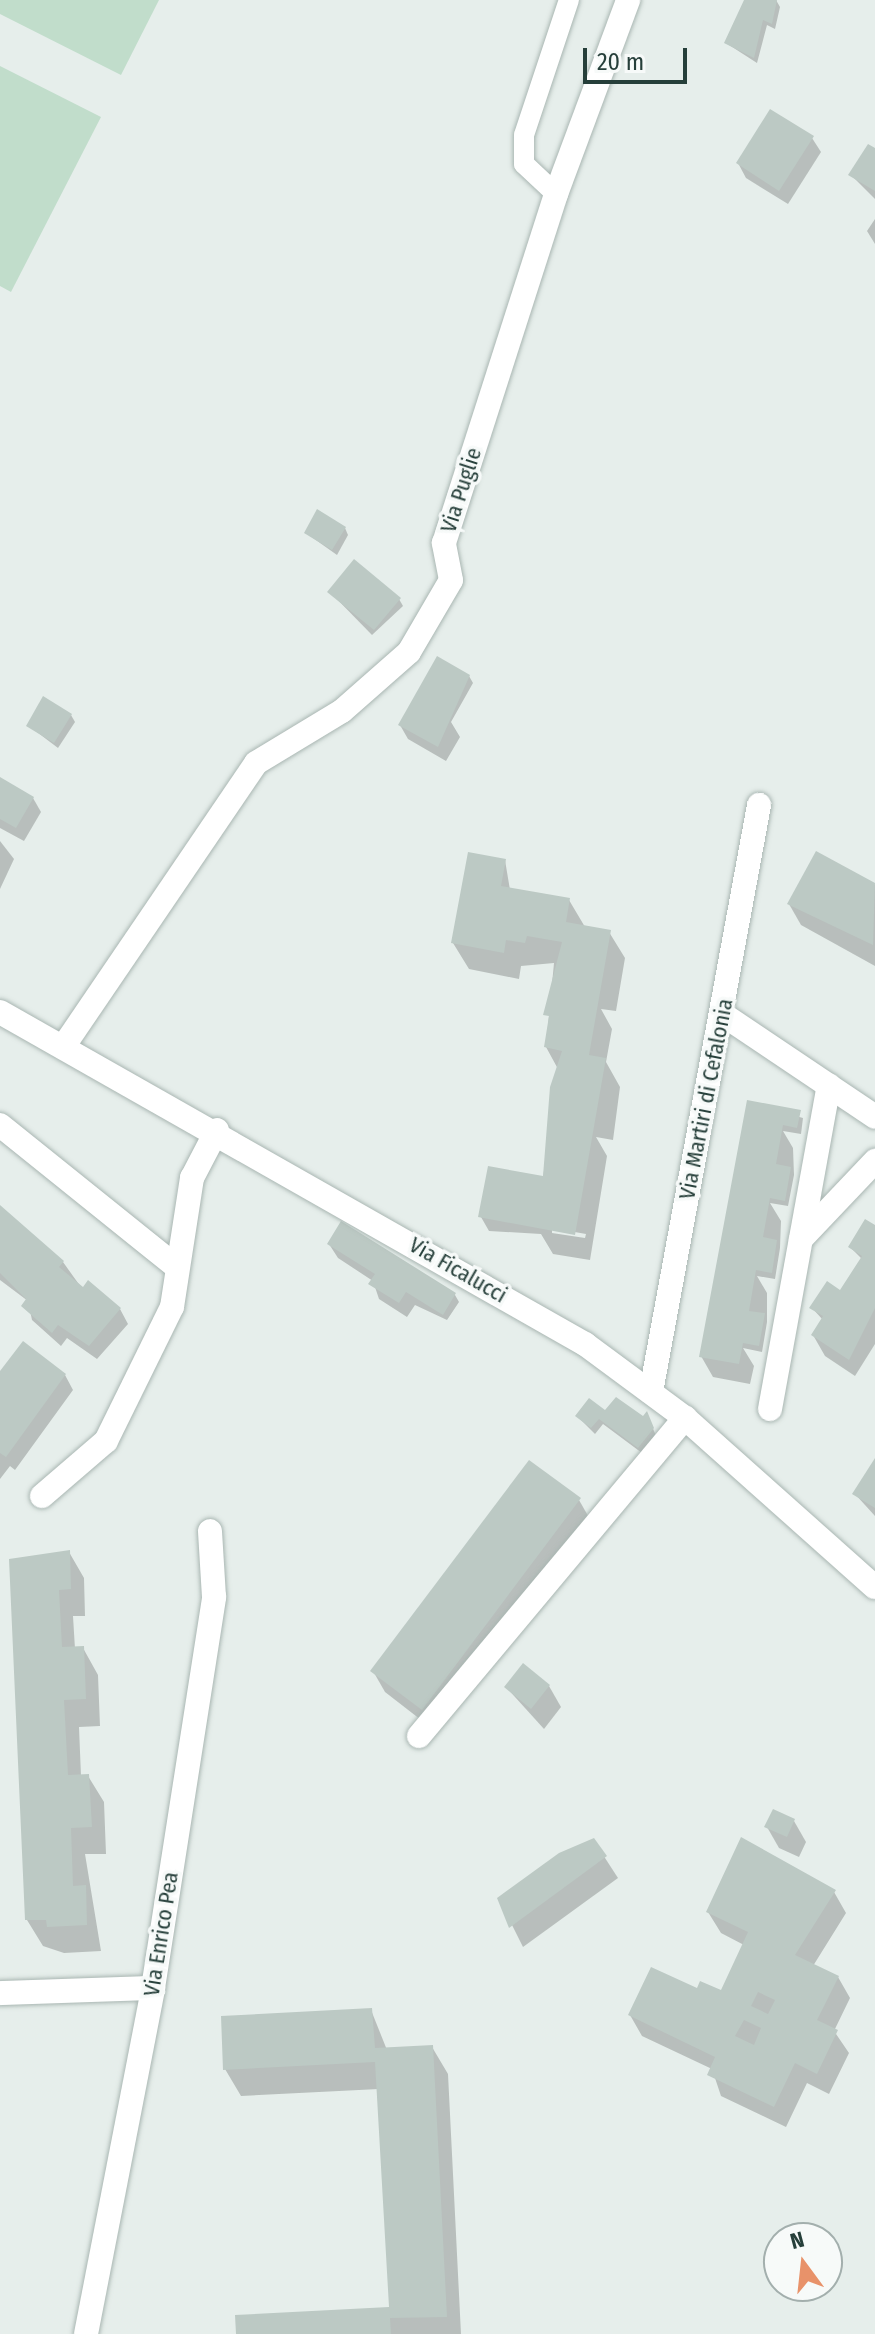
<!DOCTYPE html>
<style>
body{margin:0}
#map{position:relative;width:875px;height:2334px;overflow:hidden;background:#e6eeeb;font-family:"Fira Sans Condensed",sans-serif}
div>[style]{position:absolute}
.green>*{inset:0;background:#c1ddcb}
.shadow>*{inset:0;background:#0003}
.building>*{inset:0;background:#bcc9c4}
.roads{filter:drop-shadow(0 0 2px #a9b6b2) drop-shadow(0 0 2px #a9b6b2)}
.service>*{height:20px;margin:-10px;padding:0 10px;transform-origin:10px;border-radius:10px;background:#fff}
.minor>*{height:24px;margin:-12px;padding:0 12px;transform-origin:12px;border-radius:12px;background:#fff}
span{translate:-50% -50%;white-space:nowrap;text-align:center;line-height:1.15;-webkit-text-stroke:7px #f7faf9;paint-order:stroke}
.street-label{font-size:22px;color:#263f3a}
.north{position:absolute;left:763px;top:2222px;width:80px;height:80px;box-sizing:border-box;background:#f7faf9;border:2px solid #a3afad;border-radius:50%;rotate:345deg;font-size:22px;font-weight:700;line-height:32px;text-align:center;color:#263f3a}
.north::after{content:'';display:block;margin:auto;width:28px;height:36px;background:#e8926a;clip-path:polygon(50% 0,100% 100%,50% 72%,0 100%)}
.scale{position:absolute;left:583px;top:48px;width:104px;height:36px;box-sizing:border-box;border:4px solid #263f3a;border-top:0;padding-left:10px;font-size:24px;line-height:28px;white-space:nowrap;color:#263f3a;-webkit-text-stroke:6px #f7faf9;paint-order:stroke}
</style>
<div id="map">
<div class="green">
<i style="clip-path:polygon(0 0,159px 0,121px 75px,0 14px)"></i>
<i style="clip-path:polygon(0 66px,101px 117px,11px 292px,0 286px)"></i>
</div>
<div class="shadow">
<i style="clip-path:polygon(746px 0,776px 0,780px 7px,775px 29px,767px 25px,757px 63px,726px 43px)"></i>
<i style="clip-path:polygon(812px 138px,821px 152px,788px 204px,746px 178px,738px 163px)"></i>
<i style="clip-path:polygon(875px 151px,875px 199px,851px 175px)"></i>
<i style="clip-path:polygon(875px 219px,875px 244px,867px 231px)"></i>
<i style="clip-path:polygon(345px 528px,348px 535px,337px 555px,306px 533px)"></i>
<i style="clip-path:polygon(330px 592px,399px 599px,403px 606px,372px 635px)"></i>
<i style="clip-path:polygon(469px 676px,473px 683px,451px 722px,460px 737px,446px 761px,408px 739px,400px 725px)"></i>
<i style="clip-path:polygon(71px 715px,75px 722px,58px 748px,29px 726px)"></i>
<i style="clip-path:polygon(0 779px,33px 798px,41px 812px,24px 841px,0 828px)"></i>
<i style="clip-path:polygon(0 841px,14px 859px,0 889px)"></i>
<i style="clip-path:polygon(816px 854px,875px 885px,875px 966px,801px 925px,789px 904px)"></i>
<i style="clip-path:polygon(evenodd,505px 860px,510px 890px,569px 900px,585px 927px,609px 932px,625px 958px,616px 1011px,601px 1009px,612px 1029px,606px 1062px,620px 1087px,613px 1140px,596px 1137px,607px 1156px,590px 1260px,553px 1254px,541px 1234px,489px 1231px,481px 1217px,543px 1178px,558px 1069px,546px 1047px,554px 963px,521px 966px,519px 979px,469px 969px,453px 943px,505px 860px,552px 1228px,586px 1234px,585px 1238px,552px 1233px,552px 1228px)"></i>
<i style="clip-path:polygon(749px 1103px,803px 1118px,801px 1134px,783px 1131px,793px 1148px,794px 1175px,788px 1206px,770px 1203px,781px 1221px,780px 1248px,775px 1279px,757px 1276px,767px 1293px,767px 1322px,762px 1352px,743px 1348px,754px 1366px,750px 1384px,713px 1377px,701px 1356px)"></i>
<i style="clip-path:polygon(0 1208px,63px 1262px,83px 1290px,120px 1309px,128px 1324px,97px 1359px,67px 1338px,61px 1346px,32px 1320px,28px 1301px,0 1280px)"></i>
<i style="clip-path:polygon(875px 1228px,875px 1344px,855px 1376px,825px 1356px,813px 1335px,823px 1320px,812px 1308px,847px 1299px,862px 1259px,850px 1247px)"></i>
<i style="clip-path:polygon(329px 1244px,455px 1295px,459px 1302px,447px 1320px,415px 1305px,407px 1317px,379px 1299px,373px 1281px,338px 1258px)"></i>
<i style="clip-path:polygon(0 1373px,65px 1375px,73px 1390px,15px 1470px,10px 1466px,0 1479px)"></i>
<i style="clip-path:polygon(606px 1413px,650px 1421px,656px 1436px,642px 1453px,603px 1424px,595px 1434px,577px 1416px)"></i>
<i style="clip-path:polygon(875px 1462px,875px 1516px,855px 1494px)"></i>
<i style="clip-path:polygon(579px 1500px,591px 1521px,434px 1730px,385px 1692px,373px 1671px)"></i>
<i style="clip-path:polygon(69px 1552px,84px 1578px,85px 1616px,73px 1616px,75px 1649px,83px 1648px,98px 1675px,100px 1726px,79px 1727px,81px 1776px,88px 1776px,104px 1802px,106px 1854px,85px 1854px,101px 1951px,64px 1953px,43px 1946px,27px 1920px,11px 1561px)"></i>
<i style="clip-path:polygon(549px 1686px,561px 1707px,544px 1729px,506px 1687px)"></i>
<i style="clip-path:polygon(794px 1821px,806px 1842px,799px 1857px,779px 1848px,767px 1827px)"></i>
<i style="clip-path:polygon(594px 1841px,618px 1878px,523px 1947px,499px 1899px)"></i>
<i style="clip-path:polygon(834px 1892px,846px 1913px,813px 1966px,838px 1977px,850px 1998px,834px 2031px,849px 2053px,829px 2094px,807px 2083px,786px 2127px,721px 2096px,712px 2069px,642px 2036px,630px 2015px,698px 1991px,722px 1993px,744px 1945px,721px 1933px,708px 1912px)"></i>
<i style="clip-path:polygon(371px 2010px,387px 2050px,432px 2047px,448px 2074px,461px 2334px,238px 2334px,391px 2309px,379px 2089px,241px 2096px,225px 2069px)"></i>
</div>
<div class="building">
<i style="clip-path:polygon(744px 0,777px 0,772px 24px,763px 20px,754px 58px,724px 43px)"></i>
<i style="clip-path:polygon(770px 109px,814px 136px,779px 191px,736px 163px)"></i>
<i style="clip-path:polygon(868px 144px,875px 148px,875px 191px,848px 175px)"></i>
<i style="clip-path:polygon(317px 509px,346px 527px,332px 550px,304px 533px)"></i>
<i style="clip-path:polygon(354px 559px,401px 598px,374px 630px,327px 592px)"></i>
<i style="clip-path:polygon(437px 656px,470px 675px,438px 747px,398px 725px)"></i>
<i style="clip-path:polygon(43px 696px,72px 714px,54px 743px,26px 726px)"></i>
<i style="clip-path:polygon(0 777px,34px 797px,16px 828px,0 819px)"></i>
<i style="clip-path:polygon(816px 851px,875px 883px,873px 945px,787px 904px)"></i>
<i style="clip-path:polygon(468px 852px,506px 859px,501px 886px,570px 898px,566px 922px,611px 930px,589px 1055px,606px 1058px,575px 1235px,478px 1217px,488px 1166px,543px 1176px,550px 1087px,562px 1051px,544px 1047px,549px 1016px,543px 1015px,562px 942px,527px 936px,525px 943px,506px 940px,504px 953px,451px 943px)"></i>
<i style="clip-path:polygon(747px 1100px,801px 1110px,797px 1128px,783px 1125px,776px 1164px,791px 1167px,785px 1201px,770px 1198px,763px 1237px,777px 1240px,772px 1273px,756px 1270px,749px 1311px,765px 1313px,759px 1346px,743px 1343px,739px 1364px,699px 1357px)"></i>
<i style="clip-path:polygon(0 1205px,64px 1261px,59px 1267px,83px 1287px,88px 1280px,121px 1308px,89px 1346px,58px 1325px,52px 1333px,21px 1306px,26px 1299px,0 1273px)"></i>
<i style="clip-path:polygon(865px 1219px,875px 1225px,875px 1308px,849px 1360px,811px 1335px,823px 1316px,809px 1308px,827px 1281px,840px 1290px,862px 1256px,848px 1247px)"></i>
<i style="clip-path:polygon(341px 1221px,456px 1293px,443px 1315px,406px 1292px,399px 1303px,368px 1284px,375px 1274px,327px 1244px)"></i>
<i style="clip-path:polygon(23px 1341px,66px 1374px,6px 1457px,0 1453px,0 1371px)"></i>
<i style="clip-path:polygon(616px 1397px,643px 1416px,647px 1411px,654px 1428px,638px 1448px,599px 1419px,591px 1428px,575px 1416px,589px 1398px,605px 1410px)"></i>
<i style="clip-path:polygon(875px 1458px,875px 1508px,852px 1494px)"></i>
<i style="clip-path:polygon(529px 1460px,581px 1498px,422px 1710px,370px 1671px)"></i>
<i style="clip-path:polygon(70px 1550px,71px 1589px,59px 1590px,62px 1647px,84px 1646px,86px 1699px,64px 1700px,68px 1775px,89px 1774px,92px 1827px,71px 1828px,73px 1886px,86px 1885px,87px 1925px,47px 1927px,46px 1920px,25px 1920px,9px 1559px)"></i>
<i style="clip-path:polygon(523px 1663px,550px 1685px,531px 1709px,504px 1687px)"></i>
<i style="clip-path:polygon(773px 1809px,795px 1819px,787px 1837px,764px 1827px)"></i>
<i style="clip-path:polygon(evenodd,741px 1837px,836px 1890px,795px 1955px,839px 1976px,817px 2020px,838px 2030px,817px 2074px,795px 2063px,774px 2107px,707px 2075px,715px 2057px,628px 2015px,651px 1967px,697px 1988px,700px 1981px,721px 1990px,748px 1932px,706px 1912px,741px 1837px,758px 1992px,775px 2000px,768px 2014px,751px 2006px,758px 1992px,741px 1837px,744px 2020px,761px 2028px,754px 2045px,735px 2036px,744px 2020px)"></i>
<i style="clip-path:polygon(594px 1838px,607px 1856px,509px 1928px,497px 1898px,559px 1853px)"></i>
<i style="clip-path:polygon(372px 2008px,375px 2048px,433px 2045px,447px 2317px,390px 2318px,391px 2334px,236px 2334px,235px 2315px,389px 2307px,375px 2062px,223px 2070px,221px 2016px)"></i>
</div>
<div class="roads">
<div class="service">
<i style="left:556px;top:194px;width:44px;rotate:-136.8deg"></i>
<i style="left:524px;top:164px;width:29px;rotate:-90deg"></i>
<i style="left:524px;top:135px;width:142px;rotate:-71.6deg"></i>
</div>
<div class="minor">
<i style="left:0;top:1012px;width:673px;rotate:29.58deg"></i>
<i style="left:585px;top:1344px;width:124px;rotate:36.5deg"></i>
<i style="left:685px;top:1418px;width:254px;rotate:41.7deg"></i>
<i style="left:722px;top:1014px;width:184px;rotate:33.9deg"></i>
<i style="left:63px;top:1047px;width:343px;rotate:-55.8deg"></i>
<i style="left:256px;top:763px;width:100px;rotate:-31.2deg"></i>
<i style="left:342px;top:711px;width:89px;rotate:-41.4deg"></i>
<i style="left:409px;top:652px;width:83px;rotate:-59.7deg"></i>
<i style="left:451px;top:580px;width:38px;rotate:-101deg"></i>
<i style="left:444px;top:543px;width:367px;rotate:-72.2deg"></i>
<i style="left:556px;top:194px;width:207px;rotate:-69.6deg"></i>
<i style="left:0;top:1125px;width:223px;rotate:38.8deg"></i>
<i style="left:801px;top:1239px;width:108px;rotate:-46.5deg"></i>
<i style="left:651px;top:1392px;width:597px;rotate:-79.57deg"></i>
<i style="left:770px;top:1409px;width:329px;rotate:-79.7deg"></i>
<i style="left:42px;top:1496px;width:84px;rotate:-40.7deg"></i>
<i style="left:106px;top:1441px;width:149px;rotate:-63.8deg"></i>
<i style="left:172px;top:1307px;width:131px;rotate:-81.2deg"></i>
<i style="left:192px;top:1178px;width:54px;rotate:-62.5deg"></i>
<i style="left:419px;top:1736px;width:415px;rotate:-50.1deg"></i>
<i style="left:0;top:1993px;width:153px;rotate:-1.9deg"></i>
<i style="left:86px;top:2334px;width:352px;rotate:-79deg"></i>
<i style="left:153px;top:1988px;width:396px;rotate:-81.1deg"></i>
<i style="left:214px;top:1597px;width:66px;rotate:-93.5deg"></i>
</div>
</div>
<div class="street-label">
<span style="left:461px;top:490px;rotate:-72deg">Via Puglie</span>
<span style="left:706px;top:1099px;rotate:-79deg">Via Martiri di Cefalonia</span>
<span style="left:458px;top:1270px;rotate:30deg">Via Ficalucci</span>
<span style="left:161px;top:1934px;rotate:-81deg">Via Enrico Pea</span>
</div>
<div class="north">N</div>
<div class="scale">20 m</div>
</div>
